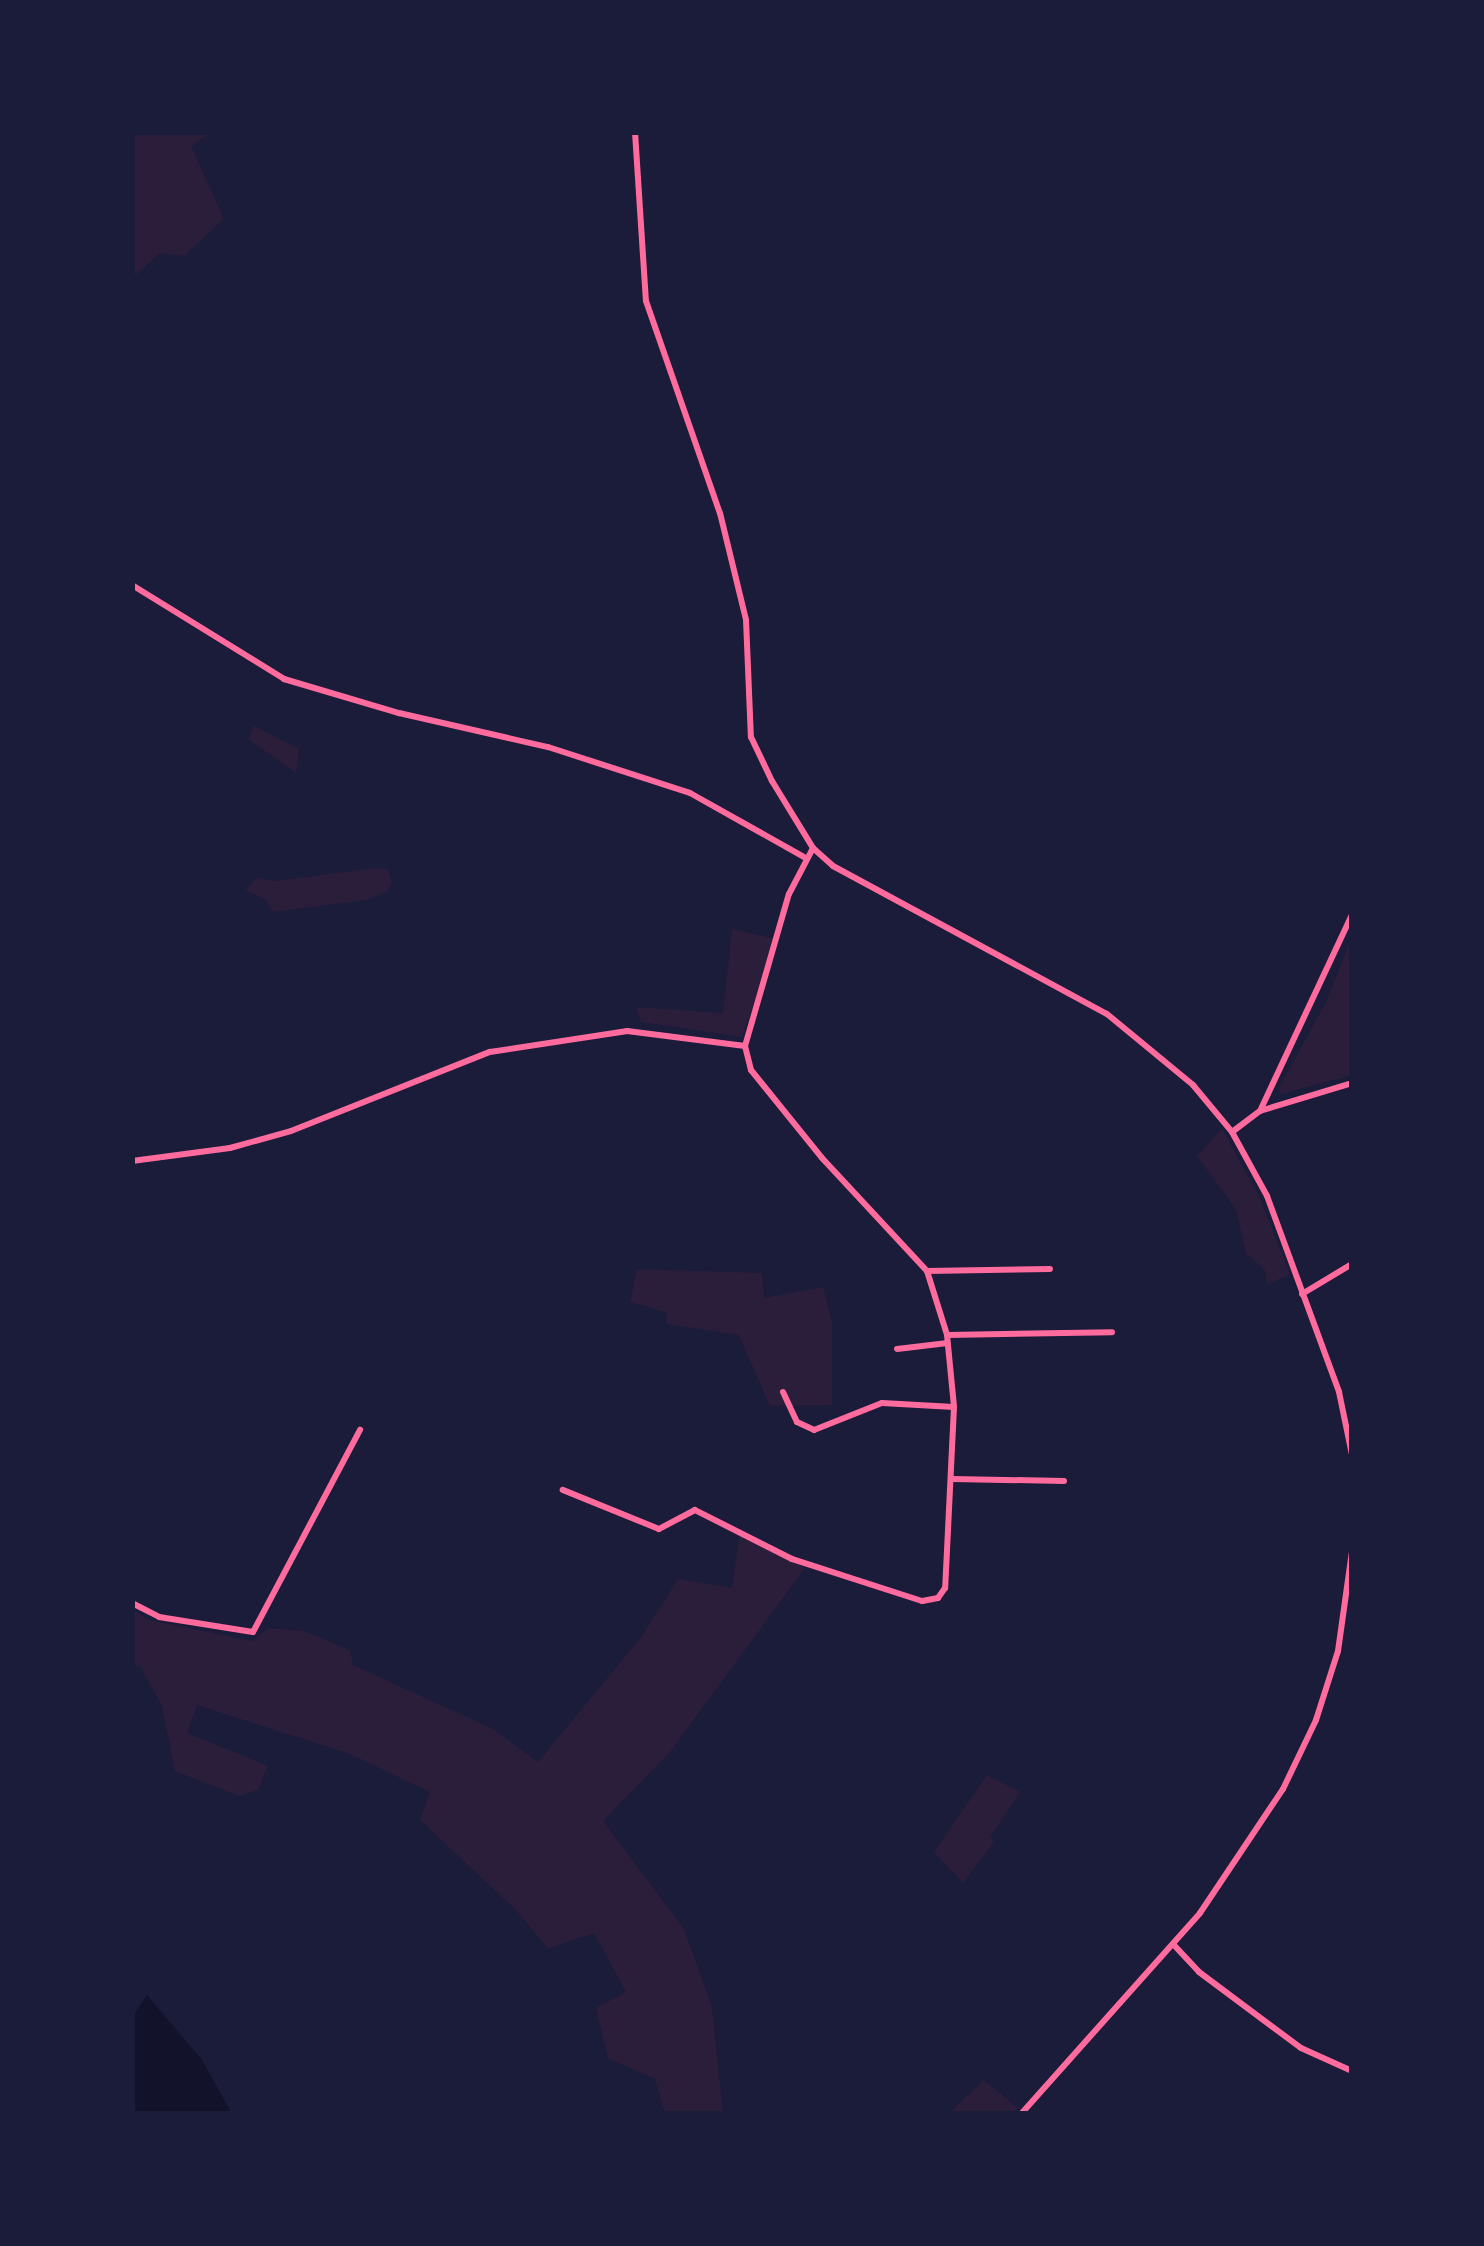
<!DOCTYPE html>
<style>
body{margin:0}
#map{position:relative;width:1484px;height:2246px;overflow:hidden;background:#1b1b3a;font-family:"Nunito Sans",sans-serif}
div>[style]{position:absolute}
.green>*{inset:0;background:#2a1e3b}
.water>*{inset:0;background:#12122b}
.minor>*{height:6px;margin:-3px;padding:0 3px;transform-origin:3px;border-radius:3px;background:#ff6b9d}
span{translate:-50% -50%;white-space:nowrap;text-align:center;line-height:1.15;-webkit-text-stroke:9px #1b1b3a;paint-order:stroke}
.frame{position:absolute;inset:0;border:135px solid #1b1b3a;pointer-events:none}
</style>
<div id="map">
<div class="green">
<i style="clip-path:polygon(132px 132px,212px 132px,191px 146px,224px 219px,184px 256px,160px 253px,132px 278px)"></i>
<i style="clip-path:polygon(254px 726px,299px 749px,296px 773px,248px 739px)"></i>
<i style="clip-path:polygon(375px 868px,388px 869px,392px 882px,388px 891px,367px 900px,272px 912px,266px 900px,246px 890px,256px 878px,275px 881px)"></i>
<i style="clip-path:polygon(732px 929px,777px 939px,742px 1037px,641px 1022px,636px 1007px,723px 1013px)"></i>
<i style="clip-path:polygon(1352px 936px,1352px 1075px,1281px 1094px,1279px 1088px,1327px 1000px)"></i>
<i style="clip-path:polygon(1222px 1129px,1260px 1198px,1290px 1274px,1267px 1285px,1265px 1270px,1246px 1253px,1236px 1209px,1197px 1156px)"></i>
<i style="clip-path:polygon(637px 1269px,762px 1273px,764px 1298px,823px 1287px,832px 1322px,832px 1405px,770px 1406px,739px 1335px,667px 1324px,666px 1312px,630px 1302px)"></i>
<i style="clip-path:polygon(740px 1531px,805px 1568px,670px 1752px,603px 1821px,684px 1929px,712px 2007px,723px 2114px,665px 2114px,655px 2079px,608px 2058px,596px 2008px,626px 1992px,594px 1933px,548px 1949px,516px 1910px,420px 1820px,430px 1792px,350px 1754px,197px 1705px,187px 1733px,268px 1766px,258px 1790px,239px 1796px,175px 1771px,162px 1706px,140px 1666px,132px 1666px,132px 1609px,149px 1620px,252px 1641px,268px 1628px,304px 1631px,350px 1650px,353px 1665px,491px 1728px,538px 1762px,642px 1636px,678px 1579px,732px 1588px)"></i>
<i style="clip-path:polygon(987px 1775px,1020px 1792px,990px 1837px,994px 1842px,963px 1883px,934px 1852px)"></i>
<i style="clip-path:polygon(984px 2080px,1018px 2108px,1011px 2114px,948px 2114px)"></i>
</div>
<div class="water">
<i style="clip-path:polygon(147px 1995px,202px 2060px,232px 2114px,132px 2114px,132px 2018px)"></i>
</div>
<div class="minor">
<i style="left:635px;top:132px;width:169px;rotate:86.3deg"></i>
<i style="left:646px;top:301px;width:225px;rotate:70.8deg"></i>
<i style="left:720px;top:513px;width:110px;rotate:76.3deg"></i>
<i style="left:746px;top:620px;width:117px;rotate:87.6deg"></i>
<i style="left:751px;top:737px;width:49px;rotate:64.5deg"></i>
<i style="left:772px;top:781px;width:79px;rotate:58.5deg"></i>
<i style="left:813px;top:848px;width:27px;rotate:42deg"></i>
<i style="left:833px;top:866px;width:311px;rotate:28.4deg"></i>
<i style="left:1107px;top:1014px;width:112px;rotate:39.5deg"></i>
<i style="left:1193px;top:1085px;width:61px;rotate:50.3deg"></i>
<i style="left:1232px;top:1132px;width:73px;rotate:61.3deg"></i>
<i style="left:1267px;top:1196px;width:209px;rotate:69.8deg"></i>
<i style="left:1339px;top:1392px;width:64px;rotate:78.3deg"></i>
<i style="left:132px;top:585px;width:179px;rotate:31.7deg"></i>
<i style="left:284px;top:679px;width:120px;rotate:16.5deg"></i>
<i style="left:399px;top:713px;width:153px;rotate:12.9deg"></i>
<i style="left:548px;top:747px;width:149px;rotate:17.9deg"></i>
<i style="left:690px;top:793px;width:131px;rotate:29.3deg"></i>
<i style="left:745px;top:1046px;width:158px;rotate:-73.9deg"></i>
<i style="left:789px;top:894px;width:52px;rotate:-62.4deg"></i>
<i style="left:1260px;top:1111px;width:217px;rotate:-64.9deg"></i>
<i style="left:1232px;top:1132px;width:35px;rotate:-37deg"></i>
<i style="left:1260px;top:1111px;width:96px;rotate:-16.9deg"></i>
<i style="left:132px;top:1161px;width:99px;rotate:-7.6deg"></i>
<i style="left:230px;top:1148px;width:63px;rotate:-15.6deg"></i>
<i style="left:291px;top:1131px;width:214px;rotate:-21.7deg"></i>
<i style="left:490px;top:1052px;width:139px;rotate:-8.7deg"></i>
<i style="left:627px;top:1031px;width:119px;rotate:7.2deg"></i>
<i style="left:745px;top:1046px;width:25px;rotate:76deg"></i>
<i style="left:751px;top:1070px;width:113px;rotate:51.1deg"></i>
<i style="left:822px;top:1158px;width:154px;rotate:47.1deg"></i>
<i style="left:927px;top:1271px;width:67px;rotate:72.6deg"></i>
<i style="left:947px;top:1335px;width:72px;rotate:84.4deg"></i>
<i style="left:954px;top:1407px;width:181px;rotate:92.8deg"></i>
<i style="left:945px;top:1588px;width:12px;rotate:125deg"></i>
<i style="left:938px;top:1598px;width:16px;rotate:169deg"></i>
<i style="left:922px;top:1601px;width:137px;rotate:-162.1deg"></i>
<i style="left:792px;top:1559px;width:109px;rotate:-153.2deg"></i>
<i style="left:695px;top:1510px;width:41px;rotate:152.2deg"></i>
<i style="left:659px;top:1529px;width:104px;rotate:-157.9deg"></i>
<i style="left:927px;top:1271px;width:123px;rotate:-0.9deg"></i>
<i style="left:1302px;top:1294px;width:58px;rotate:-31deg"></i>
<i style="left:948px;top:1335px;width:164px;rotate:-1deg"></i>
<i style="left:897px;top:1349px;width:51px;rotate:-6.7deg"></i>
<i style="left:783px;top:1392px;width:33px;rotate:65deg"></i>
<i style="left:797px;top:1422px;width:19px;rotate:25deg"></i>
<i style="left:814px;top:1430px;width:73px;rotate:-21.7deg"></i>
<i style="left:882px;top:1403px;width:72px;rotate:3.2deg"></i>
<i style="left:952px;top:1479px;width:112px;rotate:1deg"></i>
<i style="left:132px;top:1603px;width:30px;rotate:27deg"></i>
<i style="left:159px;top:1617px;width:95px;rotate:9.1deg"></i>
<i style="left:253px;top:1632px;width:229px;rotate:-62.1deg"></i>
<i style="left:1173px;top:1944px;width:38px;rotate:47deg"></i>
<i style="left:1199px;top:1972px;width:127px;rotate:36.7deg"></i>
<i style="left:1301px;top:2048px;width:56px;rotate:24.3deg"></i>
<i style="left:1021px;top:2114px;width:269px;rotate:-48.3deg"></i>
<i style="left:1200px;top:1913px;width:149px;rotate:-56.2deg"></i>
<i style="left:1283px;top:1789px;width:76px;rotate:-64.4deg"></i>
<i style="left:1316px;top:1720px;width:72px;rotate:-72.3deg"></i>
<i style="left:1338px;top:1651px;width:100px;rotate:-82deg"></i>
</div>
<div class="frame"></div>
</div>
